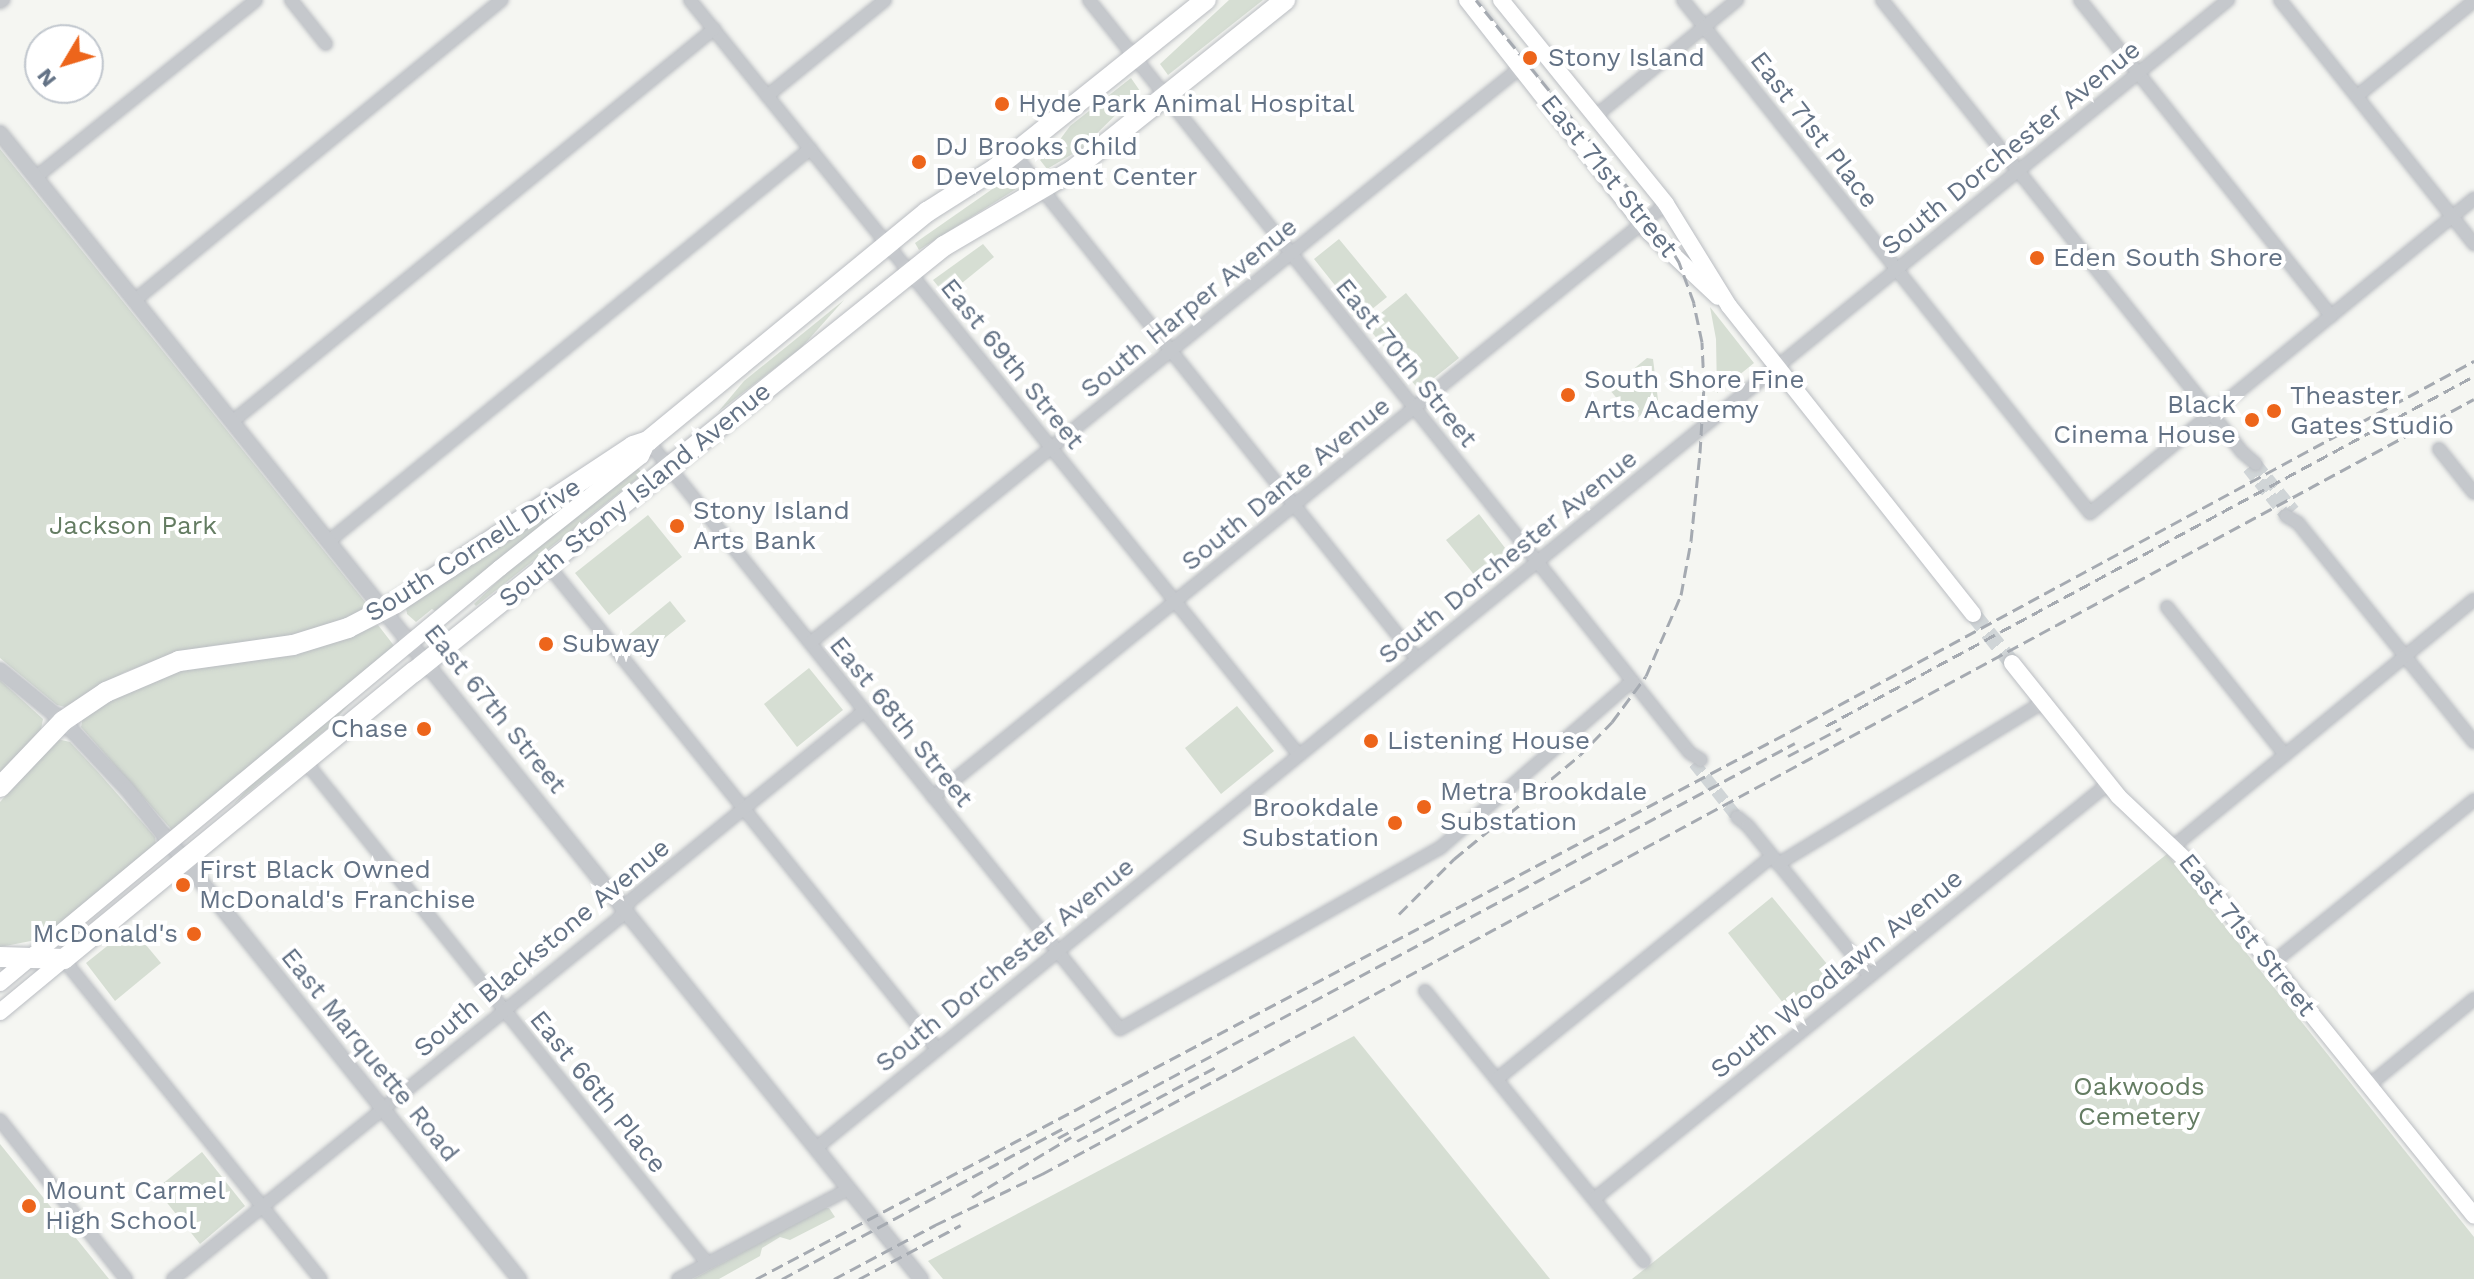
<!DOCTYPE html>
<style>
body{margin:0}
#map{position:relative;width:2474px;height:1279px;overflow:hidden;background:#f5f6f2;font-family:"Work Sans",sans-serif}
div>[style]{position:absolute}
.green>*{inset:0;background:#d6ded3}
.minor-tunnel>*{height:12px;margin-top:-6px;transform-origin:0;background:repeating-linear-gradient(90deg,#d0d5d7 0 12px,transparent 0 18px)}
.secondary-tunnel>*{height:16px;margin-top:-8px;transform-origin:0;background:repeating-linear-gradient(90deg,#d0d5d7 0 16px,transparent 0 24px)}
.roads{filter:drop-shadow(0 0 2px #babdc2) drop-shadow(0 0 2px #babdc2)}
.minor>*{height:12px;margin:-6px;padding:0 6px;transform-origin:6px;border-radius:6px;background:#c5c8cc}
.tertiary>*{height:14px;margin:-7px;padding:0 7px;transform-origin:7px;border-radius:7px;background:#c5c8cc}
.secondary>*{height:16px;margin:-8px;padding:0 8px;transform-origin:8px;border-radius:8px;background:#fff}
.trunk>*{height:20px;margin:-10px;padding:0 10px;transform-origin:10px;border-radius:10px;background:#fff}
.rail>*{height:3px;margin-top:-1.5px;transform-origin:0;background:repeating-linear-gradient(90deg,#a5aab1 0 12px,transparent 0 18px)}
.dots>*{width:22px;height:22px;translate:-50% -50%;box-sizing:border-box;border:4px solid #fff;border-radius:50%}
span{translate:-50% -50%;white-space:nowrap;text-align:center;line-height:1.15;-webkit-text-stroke:8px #fff;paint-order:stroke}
.poi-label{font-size:26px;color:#637285}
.left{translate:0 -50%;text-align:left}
.right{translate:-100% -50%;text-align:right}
.street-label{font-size:26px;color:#637285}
.park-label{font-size:26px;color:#647c62}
.north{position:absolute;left:24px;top:24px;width:80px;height:80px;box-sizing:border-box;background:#fff;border:2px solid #c1c7ce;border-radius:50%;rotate:232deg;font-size:22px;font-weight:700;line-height:32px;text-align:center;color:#637285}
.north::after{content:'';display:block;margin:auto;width:28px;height:36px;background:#ed651b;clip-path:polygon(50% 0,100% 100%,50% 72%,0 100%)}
</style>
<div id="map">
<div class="green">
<i style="clip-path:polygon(1229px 0,1263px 0,1168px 75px,1160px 64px)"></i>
<i style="clip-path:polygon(1131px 78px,1140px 91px,1081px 149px,1047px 169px,1040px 160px,1053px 149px,1070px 126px)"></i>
<i style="clip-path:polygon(0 149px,366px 603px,360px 614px,287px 637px,211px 646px,168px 656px,125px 672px,65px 707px,57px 705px,0 658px)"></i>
<i style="clip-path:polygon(1011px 176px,1019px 187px,919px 250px,915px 243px)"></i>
<i style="clip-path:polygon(1339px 239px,1387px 297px,1361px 318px,1314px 259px)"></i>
<i style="clip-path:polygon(983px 244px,994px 257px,946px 296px,933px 280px)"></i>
<i style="clip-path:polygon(1406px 293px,1459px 358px,1419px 390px,1366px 325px)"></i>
<i style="clip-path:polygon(844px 300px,801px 348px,718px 412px,744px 381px)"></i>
<i style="clip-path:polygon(1710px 307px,1754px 363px,1717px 393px,1716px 339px)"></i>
<i style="clip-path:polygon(1647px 358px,1653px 359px,1658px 400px,1635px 420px,1609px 389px)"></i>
<i style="clip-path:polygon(638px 468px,643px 474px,476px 606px,474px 604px,510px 569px)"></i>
<i style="clip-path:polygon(564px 503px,567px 508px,435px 611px,432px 609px,416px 622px,407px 614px,406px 607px)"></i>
<i style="clip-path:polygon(1479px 514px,1512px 557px,1480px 582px,1446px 540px)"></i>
<i style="clip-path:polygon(648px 515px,682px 557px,609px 615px,575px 573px)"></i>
<i style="clip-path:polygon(670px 601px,686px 621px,641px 657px,625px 638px)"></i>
<i style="clip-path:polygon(378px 625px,395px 647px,172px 830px,81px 727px,83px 718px,122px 694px,176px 672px,308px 651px)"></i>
<i style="clip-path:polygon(809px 668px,843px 710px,797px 747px,764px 704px)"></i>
<i style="clip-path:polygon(0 680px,43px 719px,41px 729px,0 774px)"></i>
<i style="clip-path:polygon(358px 694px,328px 728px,234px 804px,260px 774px)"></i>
<i style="clip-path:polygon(1237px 706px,1274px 751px,1221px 794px,1185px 748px)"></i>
<i style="clip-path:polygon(57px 739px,70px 742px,98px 772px,155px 837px,156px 845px,41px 939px,0 947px,0 802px)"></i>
<i style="clip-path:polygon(2167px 854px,2474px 1237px,2474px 1279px,1632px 1279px)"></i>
<i style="clip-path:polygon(1772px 897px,1841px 981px,1795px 1018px,1728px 933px)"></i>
<i style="clip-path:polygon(131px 927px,161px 963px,115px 1001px,86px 963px)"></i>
<i style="clip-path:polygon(1354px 1036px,1550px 1279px,943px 1279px,928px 1261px)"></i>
<i style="clip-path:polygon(0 1144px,109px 1279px,0 1279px)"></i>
<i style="clip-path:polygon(202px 1152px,245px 1206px,200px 1244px,156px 1189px)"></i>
<i style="clip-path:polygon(823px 1208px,829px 1208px,835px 1217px,790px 1240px,780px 1237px,762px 1248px,760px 1256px,719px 1279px,693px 1279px)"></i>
</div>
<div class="minor-tunnel">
<i style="left:2256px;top:464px;width:60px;rotate:51deg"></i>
<i style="left:2248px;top:468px;width:61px;rotate:51.6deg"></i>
<i style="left:1694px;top:763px;width:69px;rotate:51.5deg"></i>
</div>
<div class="secondary-tunnel">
<i style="left:1973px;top:614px;width:63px;rotate:51.5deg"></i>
</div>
<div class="roads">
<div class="minor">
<i style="left:291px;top:0;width:56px;rotate:51.5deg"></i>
<i style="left:690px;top:0;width:970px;rotate:51.11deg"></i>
<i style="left:1089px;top:0;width:963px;rotate:51.41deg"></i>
<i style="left:1690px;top:753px;width:13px;rotate:32deg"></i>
<i style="left:1683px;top:0;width:655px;rotate:51.57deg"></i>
<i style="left:2090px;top:513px;width:496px;rotate:-39.3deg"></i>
<i style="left:1882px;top:0;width:578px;rotate:51.46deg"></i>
<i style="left:2242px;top:452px;width:18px;rotate:41deg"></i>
<i style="left:2080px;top:0;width:404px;rotate:51.5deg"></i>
<i style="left:2280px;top:0;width:312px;rotate:51.5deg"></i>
<i style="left:0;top:2px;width:4px;rotate:-34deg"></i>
<i style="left:767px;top:96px;width:152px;rotate:-39.1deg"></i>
<i style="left:2357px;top:96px;width:151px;rotate:-39.1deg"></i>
<i style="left:1594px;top:117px;width:185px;rotate:-39.3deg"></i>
<i style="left:1014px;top:154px;width:646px;rotate:51.41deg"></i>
<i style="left:36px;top:177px;width:282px;rotate:-38.8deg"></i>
<i style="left:135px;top:300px;width:474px;rotate:-39.3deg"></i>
<i style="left:233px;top:421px;width:621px;rotate:-39.18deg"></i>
<i style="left:648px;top:441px;width:754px;rotate:51.25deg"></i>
<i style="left:1120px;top:1029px;width:368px;rotate:-29.5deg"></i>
<i style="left:1440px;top:848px;width:254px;rotate:-41deg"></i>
<i style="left:2439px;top:449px;width:56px;rotate:51.5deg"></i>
<i style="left:2286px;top:516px;width:14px;rotate:30deg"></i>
<i style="left:2298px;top:523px;width:281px;rotate:51.2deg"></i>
<i style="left:329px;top:541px;width:621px;rotate:-39.18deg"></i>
<i style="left:548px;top:565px;width:621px;rotate:51.21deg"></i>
<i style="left:2167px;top:607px;width:189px;rotate:51.4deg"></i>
<i style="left:810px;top:643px;width:915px;rotate:-39.01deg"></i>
<i style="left:305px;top:761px;width:643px;rotate:51.31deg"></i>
<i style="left:933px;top:797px;width:943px;rotate:-38.97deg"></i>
<i style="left:1737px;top:817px;width:14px;rotate:39deg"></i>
<i style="left:1748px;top:826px;width:193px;rotate:50.9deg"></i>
<i style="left:2174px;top:846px;width:388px;rotate:-39.4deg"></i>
<i style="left:1778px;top:864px;width:311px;rotate:-31.4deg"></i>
<i style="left:48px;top:940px;width:435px;rotate:51.2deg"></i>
<i style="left:2271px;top:964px;width:261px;rotate:-38.9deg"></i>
<i style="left:1425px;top:991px;width:348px;rotate:51deg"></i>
<i style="left:1497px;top:1079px;width:354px;rotate:-39deg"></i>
<i style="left:2369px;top:1085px;width:136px;rotate:-39.3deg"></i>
<i style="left:0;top:1120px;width:203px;rotate:51.6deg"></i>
<i style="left:816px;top:1148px;width:1820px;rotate:-39.11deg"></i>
<i style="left:1594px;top:1199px;width:661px;rotate:-38.92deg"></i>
<i style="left:173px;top:1279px;width:574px;rotate:-38.99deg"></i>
<i style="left:619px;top:918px;width:20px;rotate:-57deg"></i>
<i style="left:630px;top:901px;width:301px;rotate:-39.1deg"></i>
<i style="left:678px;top:1279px;width:193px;rotate:-27.8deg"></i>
</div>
<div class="tertiary">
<i style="left:0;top:133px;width:1470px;rotate:51.21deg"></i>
<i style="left:0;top:670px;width:81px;rotate:39deg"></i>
<i style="left:63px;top:721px;width:93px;rotate:46.7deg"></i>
<i style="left:127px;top:789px;width:628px;rotate:51.34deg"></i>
</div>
<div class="secondary">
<i style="left:1467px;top:0;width:296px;rotate:51.9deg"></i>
<i style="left:1650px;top:233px;width:93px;rotate:43.3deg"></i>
<i style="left:1501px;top:0;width:262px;rotate:51deg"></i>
<i style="left:1666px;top:204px;width:120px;rotate:58.3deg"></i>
<i style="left:1729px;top:306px;width:393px;rotate:51.6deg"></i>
<i style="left:2012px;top:663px;width:170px;rotate:51.4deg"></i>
<i style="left:2118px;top:796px;width:102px;rotate:43.4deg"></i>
<i style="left:2192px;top:866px;width:449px;rotate:51.1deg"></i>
<i style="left:0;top:983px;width:650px;rotate:-39.69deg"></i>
<i style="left:500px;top:568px;width:180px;rotate:-38.5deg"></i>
<i style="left:641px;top:456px;width:17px;rotate:-65deg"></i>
<i style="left:0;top:1012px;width:83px;rotate:-39.6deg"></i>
</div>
<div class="trunk">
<i style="left:0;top:787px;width:91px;rotate:-46.3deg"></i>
<i style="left:63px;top:721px;width:52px;rotate:-34deg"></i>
<i style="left:106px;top:692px;width:79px;rotate:-23deg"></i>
<i style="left:179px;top:661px;width:115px;rotate:-8deg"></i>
<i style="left:293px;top:645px;width:58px;rotate:-17.2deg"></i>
<i style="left:348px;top:628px;width:54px;rotate:-27.5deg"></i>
<i style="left:396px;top:603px;width:284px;rotate:-33.5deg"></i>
<i style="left:633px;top:446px;width:16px;rotate:-18deg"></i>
<i style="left:648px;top:441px;width:361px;rotate:-39.4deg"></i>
<i style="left:927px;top:212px;width:82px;rotate:-32.5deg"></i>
<i style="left:996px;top:168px;width:269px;rotate:-38.7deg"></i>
<i style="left:0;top:957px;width:64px;rotate:1.8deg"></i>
<i style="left:64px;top:959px;width:453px;rotate:-39.4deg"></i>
<i style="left:414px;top:672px;width:680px;rotate:-38.79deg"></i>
<i style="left:944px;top:246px;width:150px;rotate:-30.5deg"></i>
<i style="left:1073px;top:170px;width:272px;rotate:-38.7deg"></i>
</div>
</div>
<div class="rail">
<i style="left:1826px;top:726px;width:736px;rotate:-28.37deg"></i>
<i style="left:1788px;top:756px;width:60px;rotate:-27.8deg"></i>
<i style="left:1399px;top:914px;width:78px;rotate:-45deg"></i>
<i style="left:1454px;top:859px;width:163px;rotate:-39.5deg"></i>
<i style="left:1580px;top:755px;width:46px;rotate:-45.9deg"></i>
<i style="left:1612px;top:722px;width:57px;rotate:-53.5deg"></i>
<i style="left:1646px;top:676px;width:88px;rotate:-66.6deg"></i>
<i style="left:1681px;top:595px;width:55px;rotate:-79.5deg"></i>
<i style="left:1691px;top:541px;width:88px;rotate:-84.2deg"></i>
<i style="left:1700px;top:453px;width:68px;rotate:-86.6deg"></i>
<i style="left:1704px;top:385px;width:43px;rotate:-92.7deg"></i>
<i style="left:1702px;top:342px;width:40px;rotate:-102deg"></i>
<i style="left:1694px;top:303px;width:44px;rotate:-110.1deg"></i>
<i style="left:1679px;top:262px;width:54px;rotate:-121.3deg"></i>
<i style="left:1651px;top:216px;width:278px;rotate:-129deg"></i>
<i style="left:1058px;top:1138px;width:836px;rotate:-28.19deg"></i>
<i style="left:1077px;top:1141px;width:160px;rotate:-28deg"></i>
<i style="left:972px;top:1197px;width:116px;rotate:-31.2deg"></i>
<i style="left:756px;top:1279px;width:1171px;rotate:-27.9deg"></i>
<i style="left:1791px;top:731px;width:777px;rotate:-28.45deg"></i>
<i style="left:782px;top:1279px;width:321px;rotate:-28.2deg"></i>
<i style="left:834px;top:1279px;width:115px;rotate:-28.1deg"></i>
<i style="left:935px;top:1225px;width:119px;rotate:-25.5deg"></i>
<i style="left:1042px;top:1174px;width:1628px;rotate:-28.42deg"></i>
<i style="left:859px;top:1279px;width:115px;rotate:-27.9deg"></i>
</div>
<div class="dots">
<i style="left:1530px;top:58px;background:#ed651b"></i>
<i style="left:1002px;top:104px;background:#ed651b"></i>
<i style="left:919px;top:162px;background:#ed651b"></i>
<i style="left:2037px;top:258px;background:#ed651b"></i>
<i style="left:1568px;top:395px;background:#ed651b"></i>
<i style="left:2274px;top:411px;background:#ed651b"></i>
<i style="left:2252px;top:420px;background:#ed651b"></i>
<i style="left:677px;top:526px;background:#ed651b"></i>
<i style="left:546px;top:644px;background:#ed651b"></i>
<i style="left:424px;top:729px;background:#ed651b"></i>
<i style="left:1371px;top:741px;background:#ed651b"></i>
<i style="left:1424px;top:807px;background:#ed651b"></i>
<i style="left:1395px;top:823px;background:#ed651b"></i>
<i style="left:183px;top:885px;background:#ed651b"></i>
<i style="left:194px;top:934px;background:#ed651b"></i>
<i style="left:29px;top:1206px;background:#ed651b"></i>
</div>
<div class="poi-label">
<span class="left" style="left:1548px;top:58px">Stony Island</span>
<span class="left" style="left:1018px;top:104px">Hyde Park Animal Hospital</span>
<span class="left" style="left:935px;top:162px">DJ Brooks Child<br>Development Center</span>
<span class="left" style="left:2053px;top:258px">Eden South Shore</span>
<span class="left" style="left:1584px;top:395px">South Shore Fine<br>Arts Academy</span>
<span class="left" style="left:2290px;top:411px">Theaster<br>Gates Studio</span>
<span class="right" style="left:2236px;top:420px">Black<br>Cinema House</span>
<span class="left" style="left:693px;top:526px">Stony Island<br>Arts Bank</span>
<span class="left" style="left:562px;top:644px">Subway</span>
<span class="right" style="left:408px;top:729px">Chase</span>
<span class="left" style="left:1387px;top:741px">Listening House</span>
<span class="left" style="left:1440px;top:807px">Metra Brookdale<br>Substation</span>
<span class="right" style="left:1379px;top:823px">Brookdale<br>Substation</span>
<span class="left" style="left:199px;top:885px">First Black Owned<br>McDonald's Franchise</span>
<span class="right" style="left:178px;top:934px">McDonald's</span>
<span class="left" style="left:45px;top:1206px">Mount Carmel<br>High School</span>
</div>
<div class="street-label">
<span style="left:1814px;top:130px;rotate:52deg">East 71st Place</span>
<span style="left:2011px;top:148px;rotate:-39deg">South Dorchester Avenue</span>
<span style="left:1609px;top:176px;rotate:51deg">East 71st Street</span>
<span style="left:1189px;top:308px;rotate:-39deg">South Harper Avenue</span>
<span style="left:1406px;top:363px;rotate:51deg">East 70th Street</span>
<span style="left:1012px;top:364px;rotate:51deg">East 69th Street</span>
<span style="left:1286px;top:484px;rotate:-39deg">South Dante Avenue</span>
<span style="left:635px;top:495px;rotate:-39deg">South Stony Island Avenue</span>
<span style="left:473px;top:550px;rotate:-32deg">South Cornell Drive</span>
<span style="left:1508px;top:557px;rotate:-39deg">South Dorchester Avenue</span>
<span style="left:495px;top:709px;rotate:51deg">East 67th Street</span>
<span style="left:901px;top:722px;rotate:51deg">East 68th Street</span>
<span style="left:2247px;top:935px;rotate:51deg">East 71st Street</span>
<span style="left:542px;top:948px;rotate:-40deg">South Blackstone Avenue</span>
<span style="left:1005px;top:965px;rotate:-39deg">South Dorchester Avenue</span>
<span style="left:1837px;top:974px;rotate:-39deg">South Woodlawn Avenue</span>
<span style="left:370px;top:1055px;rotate:51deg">East Marquette Road</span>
<span style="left:598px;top:1092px;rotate:51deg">East 66th Place</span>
</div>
<div class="park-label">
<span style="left:133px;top:526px">Jackson Park</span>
<span style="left:2139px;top:1102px">Oakwoods<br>Cemetery</span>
</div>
<div class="north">N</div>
</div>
